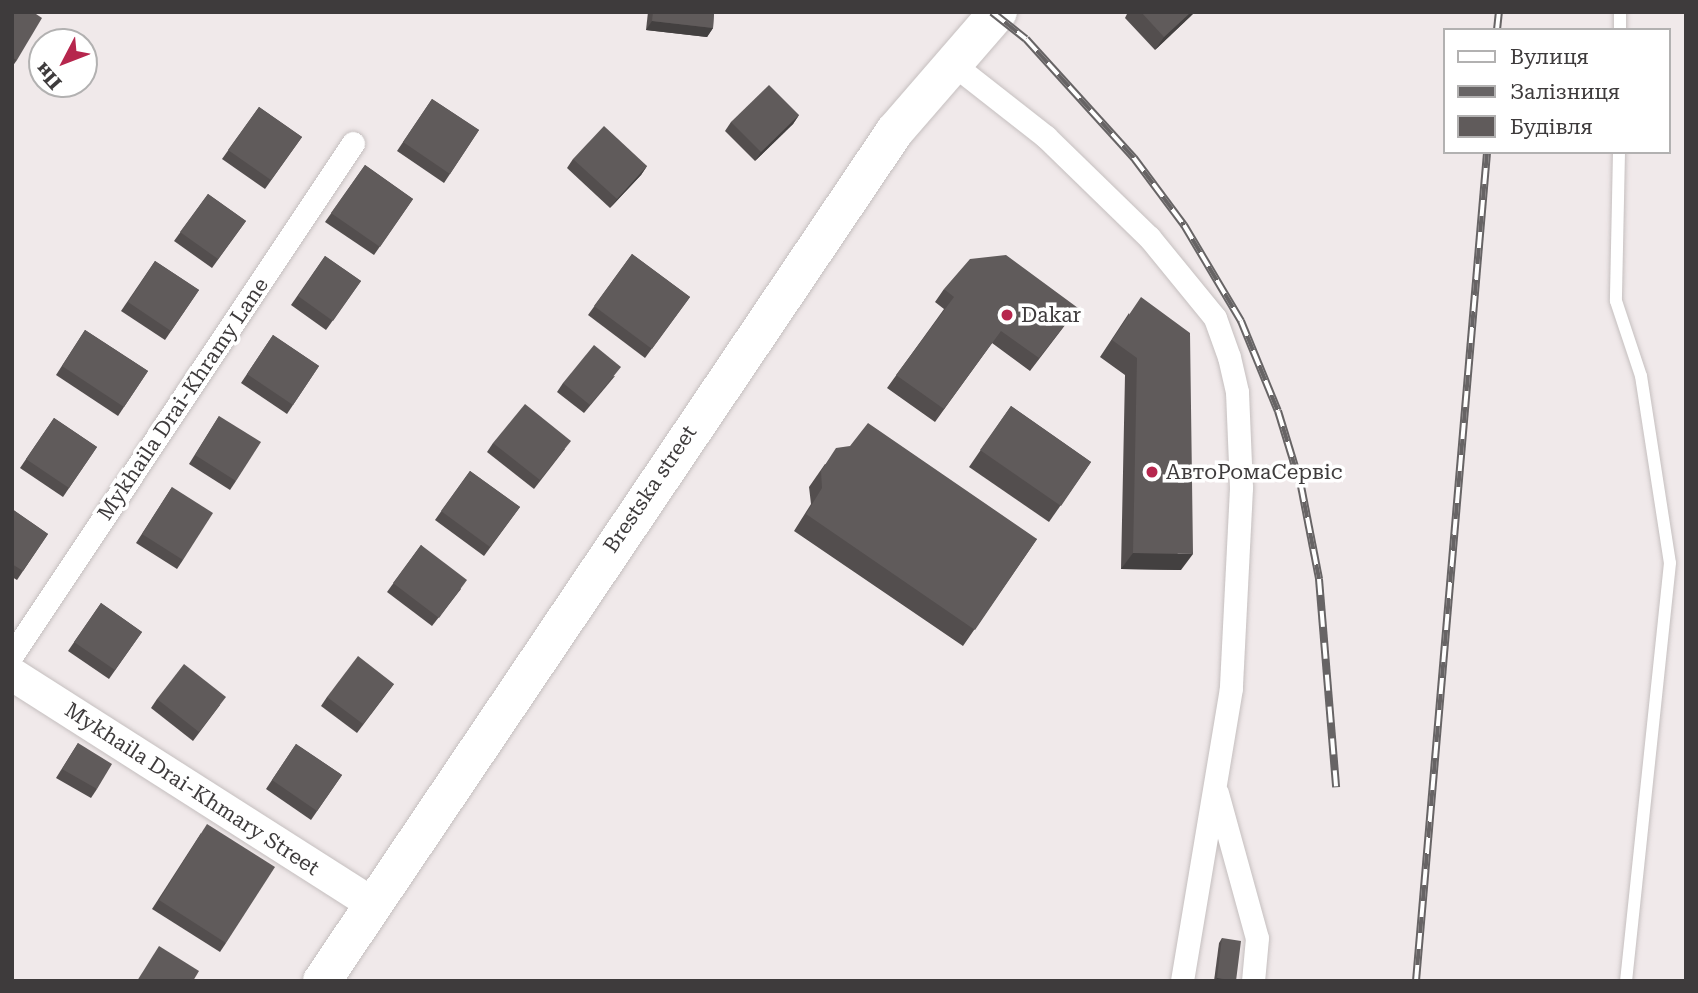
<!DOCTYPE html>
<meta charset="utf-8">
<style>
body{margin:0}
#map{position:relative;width:1698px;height:993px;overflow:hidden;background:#f0e9ea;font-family:"Roboto Serif",serif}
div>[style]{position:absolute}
.roads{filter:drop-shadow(0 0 2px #c5bfbf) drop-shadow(0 0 2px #c5bfbf)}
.service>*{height:12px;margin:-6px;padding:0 6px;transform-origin:6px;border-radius:6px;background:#fff}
.minor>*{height:23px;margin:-11.5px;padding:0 11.5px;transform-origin:11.5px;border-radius:11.5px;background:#fff}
.secondary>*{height:33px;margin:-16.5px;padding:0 16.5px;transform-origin:16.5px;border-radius:16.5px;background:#fff}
.trunk>*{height:38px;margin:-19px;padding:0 19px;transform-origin:19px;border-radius:19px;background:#fff}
.rail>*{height:8px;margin-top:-4px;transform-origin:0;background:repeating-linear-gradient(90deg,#fff 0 16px,#676465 0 32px);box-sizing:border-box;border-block:2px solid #676465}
.wall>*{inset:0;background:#534e4e}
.shaded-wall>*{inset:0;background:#434040}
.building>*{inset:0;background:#605b5b}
.dots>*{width:19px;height:19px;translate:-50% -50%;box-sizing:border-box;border:4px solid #fff;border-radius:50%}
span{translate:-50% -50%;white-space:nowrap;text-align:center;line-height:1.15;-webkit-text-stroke:7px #fff;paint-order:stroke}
.poi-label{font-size:21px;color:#3e3b3c}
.left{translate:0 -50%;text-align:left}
.street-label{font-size:21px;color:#3e3b3c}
.frame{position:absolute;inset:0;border:14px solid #3e3b3c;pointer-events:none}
.legend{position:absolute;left:1443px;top:28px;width:228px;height:126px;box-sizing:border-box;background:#fff;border:2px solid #b2b1b1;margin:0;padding:9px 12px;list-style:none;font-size:21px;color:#3e3b3c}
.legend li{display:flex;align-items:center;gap:14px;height:35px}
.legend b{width:35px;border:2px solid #b2b1b1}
.north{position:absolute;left:28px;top:28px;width:70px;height:70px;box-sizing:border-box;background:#fff;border:2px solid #b2b1b1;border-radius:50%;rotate:228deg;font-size:19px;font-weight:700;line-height:28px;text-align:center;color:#3e3b3c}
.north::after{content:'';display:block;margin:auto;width:24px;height:32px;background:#b6264d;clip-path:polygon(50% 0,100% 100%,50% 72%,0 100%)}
</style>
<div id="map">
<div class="roads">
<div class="service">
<i style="left:1620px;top:30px;width:18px;rotate:-90deg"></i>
<i style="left:1619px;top:152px;width:149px;rotate:91.2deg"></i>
<i style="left:1616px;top:301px;width:79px;rotate:71.6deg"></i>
<i style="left:1641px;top:376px;width:189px;rotate:81.2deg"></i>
<i style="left:1670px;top:563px;width:420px;rotate:96deg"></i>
</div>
<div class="minor">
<i style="left:953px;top:64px;width:118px;rotate:38.1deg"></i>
<i style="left:1046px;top:137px;width:144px;rotate:44.2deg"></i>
<i style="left:1149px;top:237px;width:104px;rotate:50.8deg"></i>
<i style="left:1215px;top:318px;width:41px;rotate:70.3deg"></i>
<i style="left:1229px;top:357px;width:36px;rotate:77deg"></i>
<i style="left:1237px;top:392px;width:96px;rotate:87.6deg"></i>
<i style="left:1241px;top:488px;width:200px;rotate:92.9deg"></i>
<i style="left:1231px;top:688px;width:297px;rotate:99.5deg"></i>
<i style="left:12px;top:655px;width:615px;rotate:-56.34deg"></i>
<i style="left:1217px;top:793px;width:150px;rotate:74.6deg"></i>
<i style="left:1257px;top:938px;width:43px;rotate:95.3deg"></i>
</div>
<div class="secondary">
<i style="left:12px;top:674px;width:428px;rotate:32.5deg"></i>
</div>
<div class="trunk">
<i style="left:322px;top:981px;width:1025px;rotate:-56.02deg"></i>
<i style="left:895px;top:131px;width:157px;rotate:-49.1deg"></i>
</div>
</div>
<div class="rail">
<i style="left:992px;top:12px;width:43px;rotate:38.5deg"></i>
<i style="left:1026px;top:39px;width:161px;rotate:47.8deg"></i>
<i style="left:1134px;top:158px;width:84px;rotate:53.3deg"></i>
<i style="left:1184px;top:225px;width:112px;rotate:59.3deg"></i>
<i style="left:1241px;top:321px;width:97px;rotate:67.7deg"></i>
<i style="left:1278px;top:411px;width:78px;rotate:73deg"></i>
<i style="left:1301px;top:486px;width:95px;rotate:79deg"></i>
<i style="left:1319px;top:579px;width:209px;rotate:85.3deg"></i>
<i style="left:1497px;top:30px;width:18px;rotate:-84deg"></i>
<i style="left:1416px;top:981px;width:832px;rotate:-85.1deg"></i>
</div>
<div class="wall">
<i style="clip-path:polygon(12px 12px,17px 60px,12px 67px)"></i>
<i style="clip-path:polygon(648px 12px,714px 12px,713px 28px,707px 37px,646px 30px)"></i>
<i style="clip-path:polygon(1128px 12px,1195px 12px,1155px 50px,1125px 18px)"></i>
<i style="clip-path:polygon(432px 99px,479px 130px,444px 183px,397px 151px)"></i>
<i style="clip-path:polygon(259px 107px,302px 137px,265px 189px,222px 159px)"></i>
<i style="clip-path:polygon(799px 115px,793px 124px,755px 161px,725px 131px,731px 122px)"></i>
<i style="clip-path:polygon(573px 159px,647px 166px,641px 175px,610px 208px,567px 168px)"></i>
<i style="clip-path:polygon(365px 165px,413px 199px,374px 255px,325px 222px)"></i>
<i style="clip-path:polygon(208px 194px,246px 221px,212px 268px,174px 241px)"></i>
<i style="clip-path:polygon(632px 254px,690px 297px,645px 358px,588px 315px)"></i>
<i style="clip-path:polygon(325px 256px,361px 281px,326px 330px,291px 305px)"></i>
<i style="clip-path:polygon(155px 261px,199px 290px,165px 340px,121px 311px)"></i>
<i style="clip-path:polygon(944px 289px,1069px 320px,1030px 371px,992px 343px,935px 422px,887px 388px,944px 309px,935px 302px)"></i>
<i style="clip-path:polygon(1129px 313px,1181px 570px,1121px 569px,1125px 375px,1100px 357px)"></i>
<i style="clip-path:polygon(85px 330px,148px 371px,118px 416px,56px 375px)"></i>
<i style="clip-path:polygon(273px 335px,319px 366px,287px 414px,241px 383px)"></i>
<i style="clip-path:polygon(615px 376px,584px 413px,557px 392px,563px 383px)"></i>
<i style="clip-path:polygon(1011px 406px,1091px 462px,1049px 522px,969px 467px)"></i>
<i style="clip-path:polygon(219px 416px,236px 481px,230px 490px,189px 464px)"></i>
<i style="clip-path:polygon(54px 418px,97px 447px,63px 497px,20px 468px)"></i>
<i style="clip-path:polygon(493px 443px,565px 449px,534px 489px,487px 452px)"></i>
<i style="clip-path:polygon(825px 464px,1037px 539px,963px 646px,794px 531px,811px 504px,809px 487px)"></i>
<i style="clip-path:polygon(470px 471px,520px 507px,484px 556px,435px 520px)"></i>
<i style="clip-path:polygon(172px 487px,183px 560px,177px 569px,136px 543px)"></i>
<i style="clip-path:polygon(12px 509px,48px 534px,17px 580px,12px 577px)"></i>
<i style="clip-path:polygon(421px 545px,461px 589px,432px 626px,387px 592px)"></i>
<i style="clip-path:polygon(101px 603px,142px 632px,109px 679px,68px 651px)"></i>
<i style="clip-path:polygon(394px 684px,357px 733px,321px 706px,327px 697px)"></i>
<i style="clip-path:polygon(157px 699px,220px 705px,193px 741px,151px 708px)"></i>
<i style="clip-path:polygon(78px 743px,97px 789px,91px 798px,56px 778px)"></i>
<i style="clip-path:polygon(296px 744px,342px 775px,311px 820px,266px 789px)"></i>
<i style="clip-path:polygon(201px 833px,226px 943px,220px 952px,152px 909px)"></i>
<i style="clip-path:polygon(1222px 938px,1236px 981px,1214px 981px,1219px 943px)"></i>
</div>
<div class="shaded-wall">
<i style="clip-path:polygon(1191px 12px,1195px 12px,1155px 50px,1164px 37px)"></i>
<i style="clip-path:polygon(652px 21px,713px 28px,707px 37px,646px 30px)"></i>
<i style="clip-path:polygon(799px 115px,793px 124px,755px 161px,761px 152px)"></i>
<i style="clip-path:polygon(647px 166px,641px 175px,610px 208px,617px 199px)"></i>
<i style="clip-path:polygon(1133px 553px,1193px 554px,1181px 570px,1121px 569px)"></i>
<i style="clip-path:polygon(1217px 978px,1236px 981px,1215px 981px)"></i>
</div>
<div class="building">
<i style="clip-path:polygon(12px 12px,33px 12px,42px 18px,17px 60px,12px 58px)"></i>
<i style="clip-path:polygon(653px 12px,714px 12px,713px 28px,652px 21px)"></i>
<i style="clip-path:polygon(1141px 12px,1191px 12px,1164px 37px)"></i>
<i style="clip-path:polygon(769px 85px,799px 115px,761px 152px,731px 122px)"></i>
<i style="clip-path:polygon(432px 99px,479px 130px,450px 174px,403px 142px)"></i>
<i style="clip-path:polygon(259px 107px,302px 137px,271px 180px,228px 150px)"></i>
<i style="clip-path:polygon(604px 126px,647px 166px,617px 199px,573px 159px)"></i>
<i style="clip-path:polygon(365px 165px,413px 199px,380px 247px,331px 213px)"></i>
<i style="clip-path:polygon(208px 194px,246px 221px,218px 259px,180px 232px)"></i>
<i style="clip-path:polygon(632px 254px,690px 297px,652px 349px,594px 306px)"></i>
<i style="clip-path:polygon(1006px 255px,1078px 308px,1039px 358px,1001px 331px,944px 409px,896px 375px,954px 297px,944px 289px,970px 259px)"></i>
<i style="clip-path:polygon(325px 256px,361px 281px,333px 321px,298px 296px)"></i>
<i style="clip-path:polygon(155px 261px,199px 290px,171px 331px,128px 302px)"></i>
<i style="clip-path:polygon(1141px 297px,1190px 333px,1193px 554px,1133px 553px,1137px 358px,1112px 340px)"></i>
<i style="clip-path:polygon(85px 330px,148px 371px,124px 407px,62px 366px)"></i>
<i style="clip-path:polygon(273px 335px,319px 366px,293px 405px,247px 374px)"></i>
<i style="clip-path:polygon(594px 345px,621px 367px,590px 405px,563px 383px)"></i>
<i style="clip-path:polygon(525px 404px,571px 441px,540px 480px,493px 443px)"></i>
<i style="clip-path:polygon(1011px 406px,1091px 462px,1061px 506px,980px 450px)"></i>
<i style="clip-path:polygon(219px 416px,261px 442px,236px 481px,195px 455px)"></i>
<i style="clip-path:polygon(54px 418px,97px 447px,69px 488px,26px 459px)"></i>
<i style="clip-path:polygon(868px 423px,1037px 539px,975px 630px,806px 514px,822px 488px,821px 471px,836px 448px,850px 446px)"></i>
<i style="clip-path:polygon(470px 471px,520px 507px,490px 547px,441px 511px)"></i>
<i style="clip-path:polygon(172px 487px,213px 513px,183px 560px,142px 534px)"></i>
<i style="clip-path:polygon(12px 509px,48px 534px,23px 571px,12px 564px)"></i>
<i style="clip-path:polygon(421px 545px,467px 580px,439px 618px,393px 583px)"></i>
<i style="clip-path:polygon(101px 603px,142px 632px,115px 670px,74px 642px)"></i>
<i style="clip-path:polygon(358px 656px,394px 684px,363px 724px,327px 697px)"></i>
<i style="clip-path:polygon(184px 664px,226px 697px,199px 732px,157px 699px)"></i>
<i style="clip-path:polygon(78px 743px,112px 764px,97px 789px,62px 769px)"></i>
<i style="clip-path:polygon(296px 744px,342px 775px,317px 811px,272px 780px)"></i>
<i style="clip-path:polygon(207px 824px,275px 867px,226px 943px,159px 900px)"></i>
<i style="clip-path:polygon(1222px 938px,1241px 941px,1236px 981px,1217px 978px)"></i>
<i style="clip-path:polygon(159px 946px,199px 971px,193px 981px,137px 981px)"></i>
</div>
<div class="dots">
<i style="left:1007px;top:315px;background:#b6264d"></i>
<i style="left:1152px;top:472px;background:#b6264d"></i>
</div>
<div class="poi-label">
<span class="left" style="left:1021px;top:315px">Dakar</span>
<span class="left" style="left:1166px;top:472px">АвтоРомаСервіс</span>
</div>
<div class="street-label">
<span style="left:183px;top:399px;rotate:-56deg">Mykhaila Drai-Khramy Lane</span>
<span style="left:650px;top:489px;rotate:-56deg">Brestska street</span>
<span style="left:192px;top:789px;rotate:33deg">Mykhaila Drai-Khmary Street</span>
</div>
<div class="frame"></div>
<ul class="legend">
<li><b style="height:9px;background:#fff"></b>Вулиця</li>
<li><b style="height:9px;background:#676465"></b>Залізниця</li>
<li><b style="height:19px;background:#605b5b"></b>Будівля</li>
</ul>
<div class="north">Пн</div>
</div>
